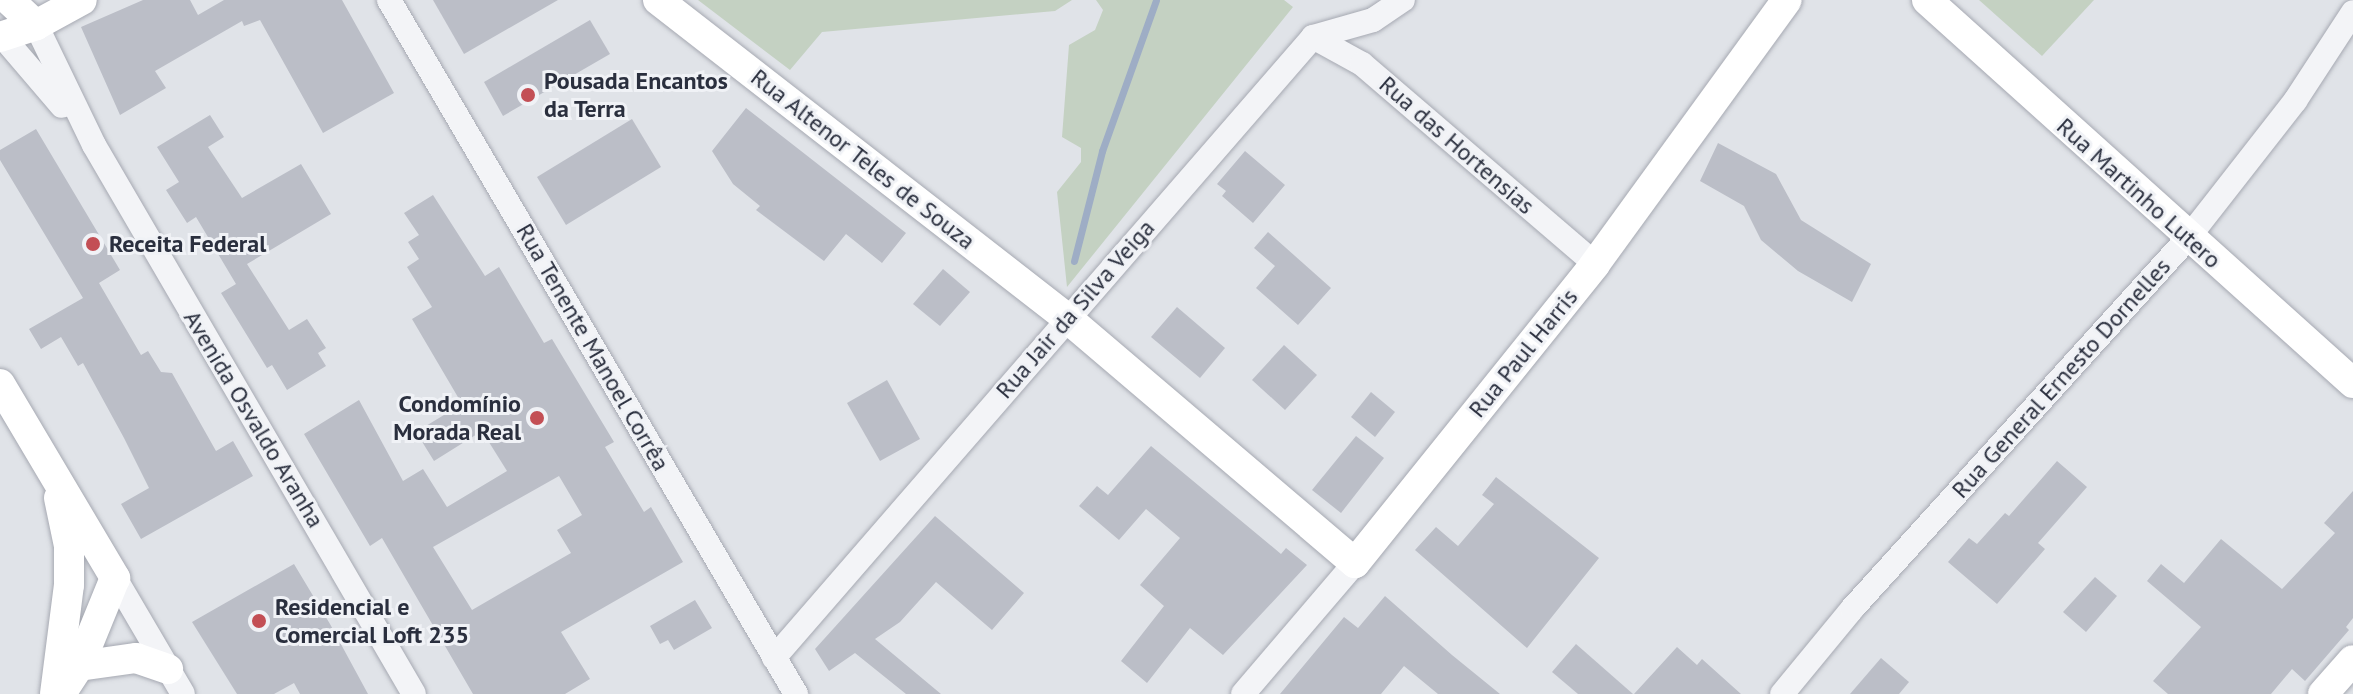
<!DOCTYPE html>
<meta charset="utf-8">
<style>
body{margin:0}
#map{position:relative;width:2353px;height:694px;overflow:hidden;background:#e0e3e8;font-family:"PT Sans",sans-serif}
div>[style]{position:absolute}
.green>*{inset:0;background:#c4d1c2}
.stream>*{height:7px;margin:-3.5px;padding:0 3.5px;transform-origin:3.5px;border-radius:3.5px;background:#9eadc5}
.building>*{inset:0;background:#bbbec7}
.roads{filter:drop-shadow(0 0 2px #a6a9b2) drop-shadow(0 0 2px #a6a9b2)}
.minor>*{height:24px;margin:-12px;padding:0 12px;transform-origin:12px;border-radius:12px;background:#f3f4f7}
.major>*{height:30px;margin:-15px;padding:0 15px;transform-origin:15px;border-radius:15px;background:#fff}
.dots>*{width:22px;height:22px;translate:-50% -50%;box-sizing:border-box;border:4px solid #f0f2f6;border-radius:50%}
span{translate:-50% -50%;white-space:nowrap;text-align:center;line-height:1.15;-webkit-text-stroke:6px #f0f2f6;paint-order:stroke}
.poi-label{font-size:24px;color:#2a2f3e;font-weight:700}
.left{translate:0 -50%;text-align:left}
.right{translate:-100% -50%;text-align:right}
.street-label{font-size:24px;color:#2a2f3e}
</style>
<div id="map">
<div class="green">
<i style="clip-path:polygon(698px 0,1072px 0,1055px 11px,822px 32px,790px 70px)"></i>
<i style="clip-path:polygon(1096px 0,1284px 0,1293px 7px,1067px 287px,1057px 192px,1081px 162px,1081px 148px,1062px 137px,1069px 45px,1095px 30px,1103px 10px)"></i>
<i style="clip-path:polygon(1979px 0,2094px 0,2042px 56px)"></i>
</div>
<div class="stream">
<i style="left:1074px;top:261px;width:114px;rotate:-75.7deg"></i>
<i style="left:1102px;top:151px;width:160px;rotate:-70.3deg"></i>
</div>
<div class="building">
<i style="clip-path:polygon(143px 0,190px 0,198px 15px,224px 0,342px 0,394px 93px,323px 133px,260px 20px,244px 26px,242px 21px,155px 71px,166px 88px,120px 115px,81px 27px)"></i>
<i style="clip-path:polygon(433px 0,558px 0,464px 54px)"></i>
<i style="clip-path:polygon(590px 20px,610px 54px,503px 116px,484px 82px)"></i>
<i style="clip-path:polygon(746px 108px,906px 233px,882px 263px,846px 234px,824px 261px,756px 210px,760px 206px,733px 184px,712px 151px)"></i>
<i style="clip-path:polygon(210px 115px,224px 137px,208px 147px,242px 198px,301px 164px,331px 214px,247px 264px,289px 330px,307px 319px,326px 348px,318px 353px,326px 366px,287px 390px,272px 365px,267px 368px,221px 293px,236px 284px,196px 217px,187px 223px,166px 190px,179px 182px,157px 147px)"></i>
<i style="clip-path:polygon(632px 119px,661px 167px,566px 225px,537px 177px)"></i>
<i style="clip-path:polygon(36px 129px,120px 270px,99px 283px,141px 355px,148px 351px,161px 372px,172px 373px,216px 451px,233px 441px,253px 476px,141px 539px,121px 504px,149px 488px,124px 438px,83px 363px,78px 366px,61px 337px,41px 349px,29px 329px,83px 298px,0 160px,0 150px)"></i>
<i style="clip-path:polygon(1718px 143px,1776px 174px,1801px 220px,1871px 264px,1852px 302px,1798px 271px,1761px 240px,1744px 206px,1700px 181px)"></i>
<i style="clip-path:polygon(1245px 151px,1285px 185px,1253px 223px,1222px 196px,1226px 191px,1217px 184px)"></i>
<i style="clip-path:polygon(evenodd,433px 195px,485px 276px,499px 267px,544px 343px,552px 339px,614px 442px,605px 447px,644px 512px,651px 507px,683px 562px,561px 632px,590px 679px,565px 694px,473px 694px,382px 538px,370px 546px,304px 434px,359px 400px,403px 481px,423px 469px,447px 507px,507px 471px,482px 431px,434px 461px,416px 432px,462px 404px,412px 319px,432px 307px,407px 267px,419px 259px,408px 242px,419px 235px,404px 213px,433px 195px,559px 476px,582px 515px,557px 530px,571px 553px,472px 610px,433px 547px,559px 476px)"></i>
<i style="clip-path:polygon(1268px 232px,1331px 288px,1298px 325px,1256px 288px,1275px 266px,1254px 248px)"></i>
<i style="clip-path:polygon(943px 269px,970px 292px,940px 326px,913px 304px)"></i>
<i style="clip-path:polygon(1177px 307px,1225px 348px,1200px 378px,1151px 337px)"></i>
<i style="clip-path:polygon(1284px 345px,1317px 375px,1285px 410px,1252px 380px)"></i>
<i style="clip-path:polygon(887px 380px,920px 439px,880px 461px,847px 403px)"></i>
<i style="clip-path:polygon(1371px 392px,1395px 412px,1375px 437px,1351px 417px)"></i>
<i style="clip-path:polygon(1356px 436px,1384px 458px,1341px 513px,1312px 490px)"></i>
<i style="clip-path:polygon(1151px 446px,1281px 554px,1286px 548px,1307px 565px,1223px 655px,1190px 628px,1147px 683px,1121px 661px,1164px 606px,1140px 585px,1180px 538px,1146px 509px,1119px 540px,1079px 506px,1097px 486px,1108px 495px)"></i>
<i style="clip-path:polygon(2057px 461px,2087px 487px,2038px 543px,2045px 549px,1997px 604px,1948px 562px,1969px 538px,1977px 544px,2005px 513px,2009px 516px)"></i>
<i style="clip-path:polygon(1496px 477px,1599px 558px,1527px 648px,1415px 550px,1436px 527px,1458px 546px,1494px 504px,1482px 495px)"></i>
<i style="clip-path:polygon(2353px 491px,2353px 618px,2346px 627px,2349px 630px,2305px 681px,2292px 669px,2271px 694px,2168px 694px,2153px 681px,2201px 627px,2147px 581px,2161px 564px,2184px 583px,2221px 539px,2282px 589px,2335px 533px,2324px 523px)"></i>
<i style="clip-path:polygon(935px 516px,1024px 593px,992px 630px,936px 582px,900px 622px,875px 639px,941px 694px,906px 694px,855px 653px,829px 671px,815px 649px)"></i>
<i style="clip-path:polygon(294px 564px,330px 624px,368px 694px,300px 694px,294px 683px,274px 694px,237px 694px,192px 622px)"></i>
<i style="clip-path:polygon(2095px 577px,2117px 596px,2086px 632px,2063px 612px)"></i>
<i style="clip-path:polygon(1385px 596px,1452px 655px,1500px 694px,1438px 694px,1404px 666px,1381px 694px,1280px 694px,1344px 617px,1358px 628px)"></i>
<i style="clip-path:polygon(695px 600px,712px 628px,674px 650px,668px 640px,660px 644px,650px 626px)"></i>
<i style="clip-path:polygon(1576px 644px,1633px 694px,1578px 694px,1552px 672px)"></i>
<i style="clip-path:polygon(1677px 647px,1697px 665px,1702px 659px,1741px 694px,1634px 694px)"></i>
<i style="clip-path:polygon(1881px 658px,1909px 682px,1899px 694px,1850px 694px)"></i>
</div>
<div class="roads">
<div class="minor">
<i style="left:389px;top:0;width:805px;rotate:59.61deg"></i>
<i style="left:36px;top:25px;width:133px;rotate:64.2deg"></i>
<i style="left:94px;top:145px;width:635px;rotate:59.76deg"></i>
<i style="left:2px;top:36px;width:92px;rotate:49.4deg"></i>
<i style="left:1313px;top:37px;width:56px;rotate:28.9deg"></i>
<i style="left:1362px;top:64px;width:307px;rotate:40.6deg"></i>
<i style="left:115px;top:578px;width:134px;rotate:59.6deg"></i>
<i style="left:774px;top:658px;width:822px;rotate:-49.04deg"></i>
<i style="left:1313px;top:37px;width:62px;rotate:-15.8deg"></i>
<i style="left:1373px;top:20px;width:36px;rotate:-34deg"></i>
<i style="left:1243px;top:694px;width:172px;rotate:-49.5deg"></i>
<i style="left:1782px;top:694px;width:110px;rotate:-50.5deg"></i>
<i style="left:1852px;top:609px;width:501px;rotate:-47.83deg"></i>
<i style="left:2188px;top:238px;width:174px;rotate:-52deg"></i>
<i style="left:2295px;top:101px;width:106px;rotate:-56.9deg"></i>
</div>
<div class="major">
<i style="left:9px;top:0;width:37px;rotate:43deg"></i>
<i style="left:658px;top:0;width:518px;rotate:37.87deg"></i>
<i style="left:1067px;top:318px;width:378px;rotate:40.4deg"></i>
<i style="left:1355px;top:563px;width:383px;rotate:-51.2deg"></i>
<i style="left:1595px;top:264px;width:326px;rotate:-54deg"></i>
<i style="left:1927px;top:0;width:573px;rotate:41.96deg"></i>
<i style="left:0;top:37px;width:38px;rotate:-18deg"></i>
<i style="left:36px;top:25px;width:52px;rotate:-28.5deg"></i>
<i style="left:0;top:384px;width:226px;rotate:59.3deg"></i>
<i style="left:115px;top:578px;width:95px;rotate:112.2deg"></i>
<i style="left:79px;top:666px;width:33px;rotate:123deg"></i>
<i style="left:79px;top:666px;width:58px;rotate:-8deg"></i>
<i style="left:136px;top:658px;width:34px;rotate:19deg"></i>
<i style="left:55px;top:694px;width:110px;rotate:-82.7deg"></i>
<i style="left:69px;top:585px;width:39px;rotate:-90deg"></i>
<i style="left:69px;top:546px;width:49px;rotate:-101.8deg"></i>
<i style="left:2323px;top:694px;width:45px;rotate:-48.6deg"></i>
</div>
</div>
<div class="dots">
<i style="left:528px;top:95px;background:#c34f55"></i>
<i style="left:93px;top:244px;background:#c34f55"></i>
<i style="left:537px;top:418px;background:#c34f55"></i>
<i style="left:259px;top:621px;background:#c34f55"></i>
</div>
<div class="poi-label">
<span class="left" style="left:544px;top:95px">Pousada Encantos<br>da Terra</span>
<span class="left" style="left:109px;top:244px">Receita Federal</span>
<span class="right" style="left:521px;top:418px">Condomínio<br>Morada Real</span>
<span class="left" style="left:275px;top:621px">Residencial e<br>Comercial Loft 235</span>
</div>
<div class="street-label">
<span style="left:1457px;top:145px;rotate:41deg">Rua das Hortensias</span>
<span style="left:863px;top:159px;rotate:38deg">Rua Altenor Teles de Souza</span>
<span style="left:2139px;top:193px;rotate:42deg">Rua Martinho Lutero</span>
<span style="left:1075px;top:309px;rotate:-49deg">Rua Jair da Silva Veiga</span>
<span style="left:593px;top:347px;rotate:60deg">Rua Tenente Manoel Corrêa</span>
<span style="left:1523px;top:353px;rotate:-51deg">Rua Paul Harris</span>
<span style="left:2061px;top:378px;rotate:-48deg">Rua General Ernesto Dornelles</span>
<span style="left:254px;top:419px;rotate:59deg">Avenida Osvaldo Aranha</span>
</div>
</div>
